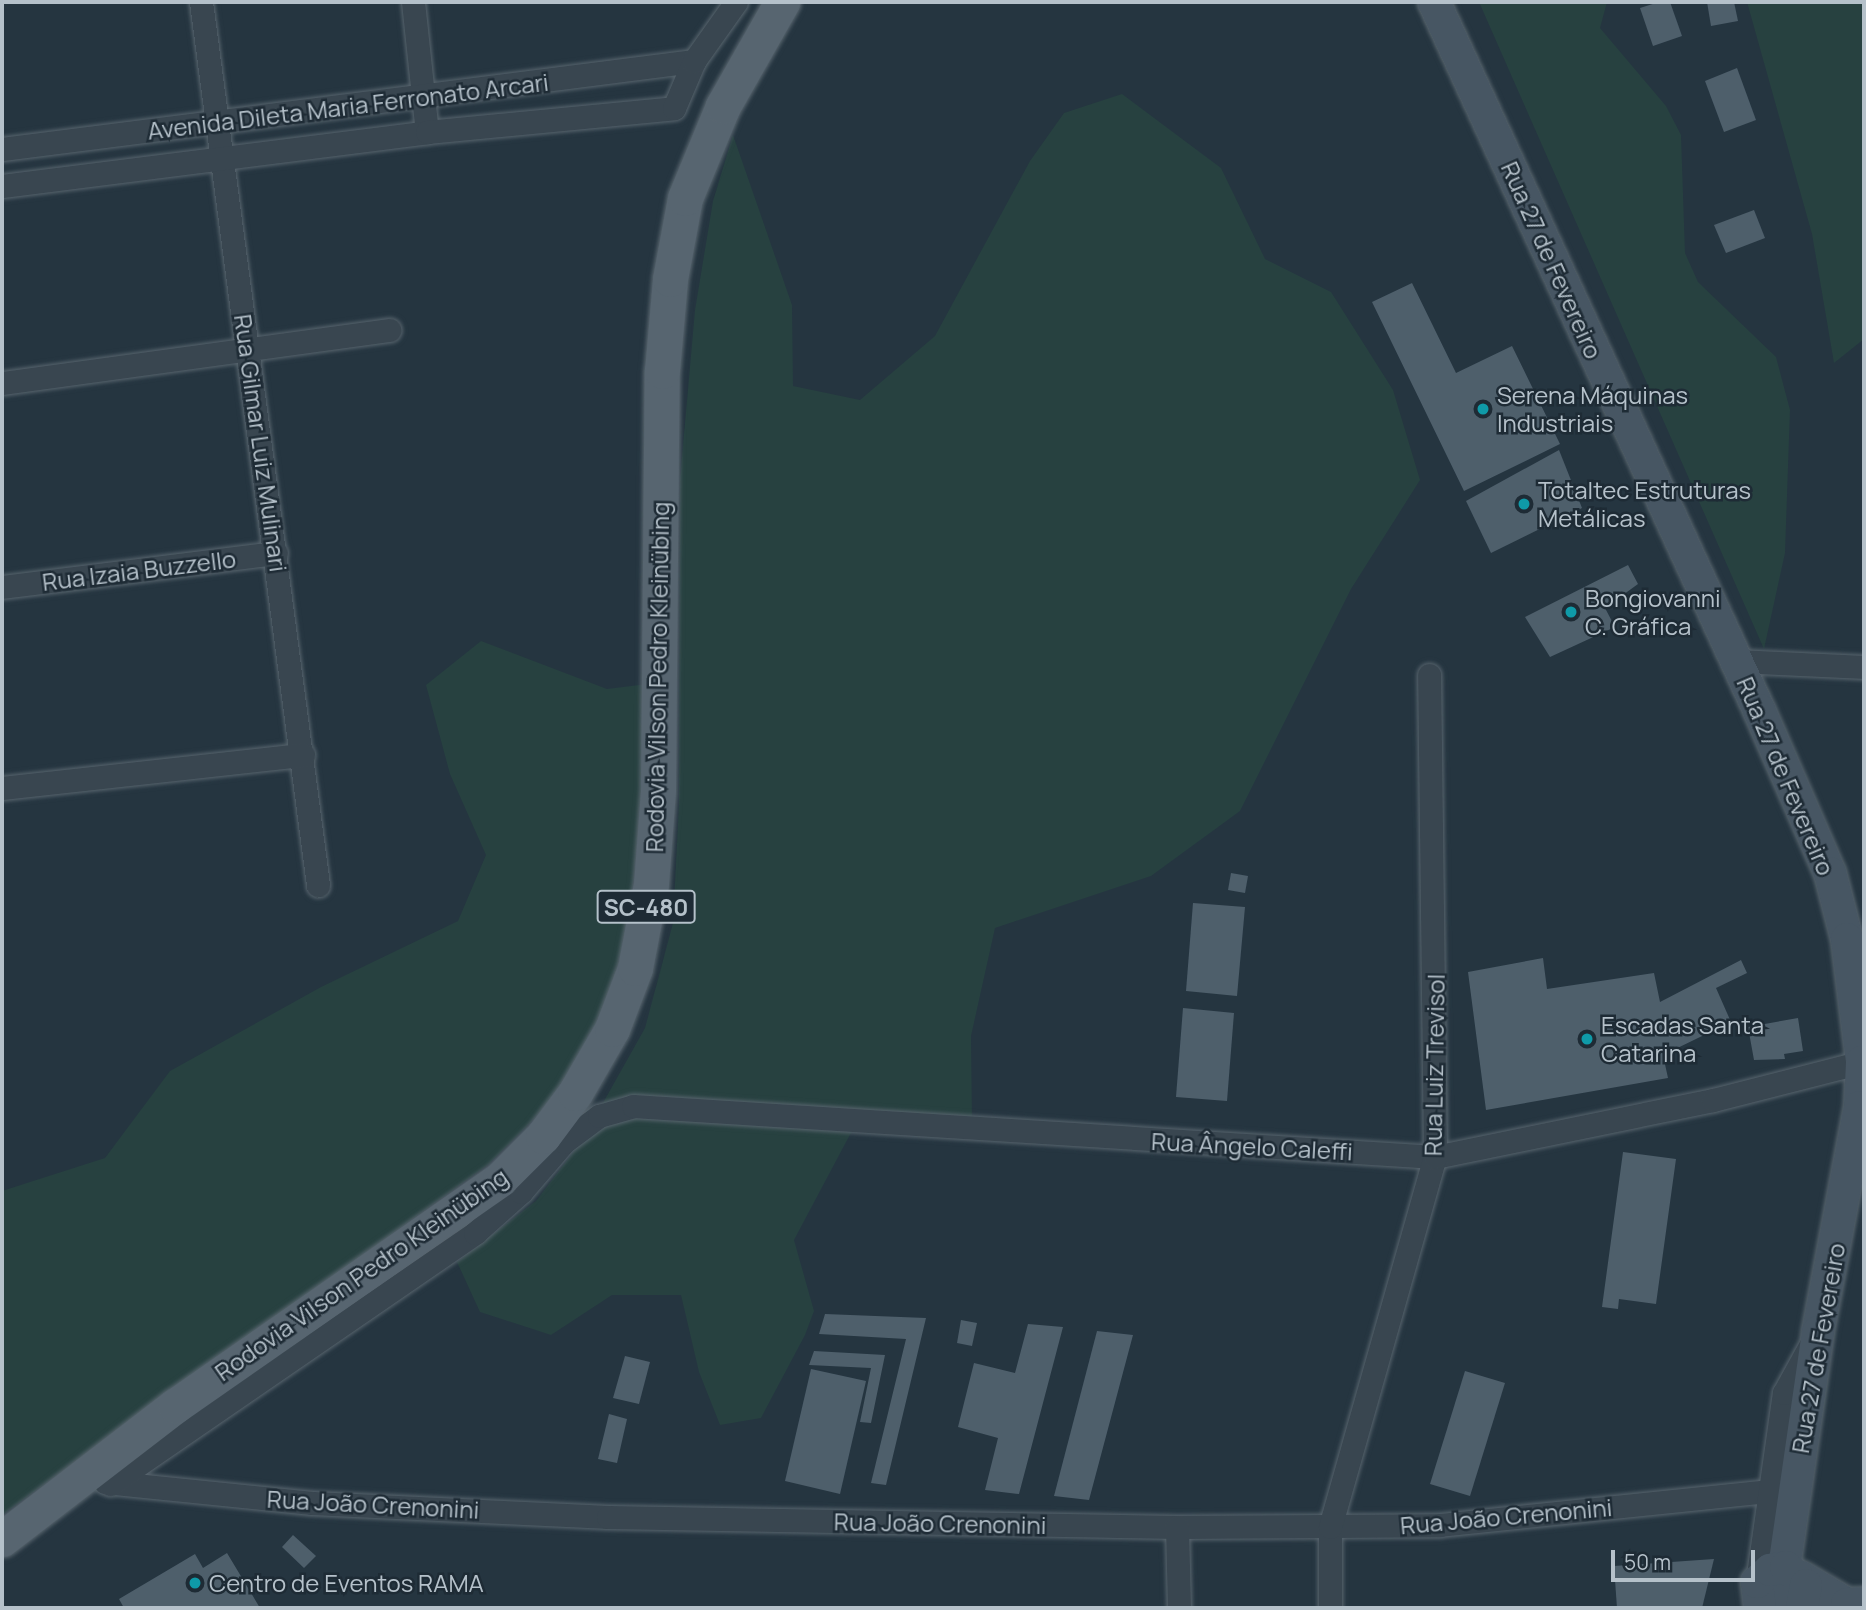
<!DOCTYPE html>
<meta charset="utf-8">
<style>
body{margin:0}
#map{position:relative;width:1866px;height:1610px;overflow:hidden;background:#253540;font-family:Manrope,sans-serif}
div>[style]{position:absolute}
.green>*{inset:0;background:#274140}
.building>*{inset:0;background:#4e5f6b}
.roads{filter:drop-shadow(0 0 2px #57646d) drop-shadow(0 0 2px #57646d)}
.street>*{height:23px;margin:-11.5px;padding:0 11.5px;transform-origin:11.5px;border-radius:11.5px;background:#394650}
.secondary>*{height:32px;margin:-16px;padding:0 16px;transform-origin:16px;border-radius:16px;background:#475663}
.primary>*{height:35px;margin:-17.5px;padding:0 17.5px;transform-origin:17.5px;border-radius:17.5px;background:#576570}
.dots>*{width:19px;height:19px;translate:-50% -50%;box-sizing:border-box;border:4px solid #1e2b35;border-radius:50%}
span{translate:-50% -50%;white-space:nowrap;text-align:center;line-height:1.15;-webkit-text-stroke:5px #1e2b35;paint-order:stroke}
.shield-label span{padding:2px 5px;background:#1e2b35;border:2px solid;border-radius:5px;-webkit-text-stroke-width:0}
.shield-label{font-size:23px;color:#b5c1ca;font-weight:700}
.street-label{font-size:24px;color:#b5c1ca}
.poi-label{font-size:24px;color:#b5c1ca}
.left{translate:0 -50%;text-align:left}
.frame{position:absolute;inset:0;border:4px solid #b5c1ca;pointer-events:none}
.scale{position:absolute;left:1611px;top:1550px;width:144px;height:32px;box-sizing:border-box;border:4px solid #b5c1ca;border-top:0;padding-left:9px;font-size:21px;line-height:24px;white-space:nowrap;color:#b5c1ca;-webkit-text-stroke:5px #1e2b35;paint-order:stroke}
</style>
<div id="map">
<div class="green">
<i style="clip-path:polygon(1479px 2px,1607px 2px,1600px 28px,1666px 106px,1681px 135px,1685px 253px,1698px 282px,1776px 357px,1790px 410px,1785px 553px,1764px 649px)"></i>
<i style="clip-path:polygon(1747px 2px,1864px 2px,1864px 339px,1834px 363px,1812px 234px)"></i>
<i style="clip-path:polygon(1122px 94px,1221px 168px,1265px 259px,1331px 292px,1393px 390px,1420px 480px,1351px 589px,1240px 811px,1151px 876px,995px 928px,971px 1036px,972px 1119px,862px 1112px,794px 1240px,814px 1311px,805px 1335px,761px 1418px,720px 1425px,699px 1372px,681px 1295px,612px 1295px,551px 1335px,480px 1312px,457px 1262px,536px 1201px,581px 1142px,645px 1028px,673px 923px,679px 804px,680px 480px,695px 310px,713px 201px,733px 135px,792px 305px,793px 386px,860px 400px,935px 336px,1030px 161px,1064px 113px)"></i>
<i style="clip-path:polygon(481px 641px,607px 689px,647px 684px,644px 789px,627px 938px,603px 1014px,563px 1090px,489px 1164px,2px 1515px,2px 1191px,105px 1158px,170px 1071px,321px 987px,458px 921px,486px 855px,450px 774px,426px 685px)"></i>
</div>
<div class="building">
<i style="clip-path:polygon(1659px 2px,1670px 2px,1682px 36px,1653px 46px,1640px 8px)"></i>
<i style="clip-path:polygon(1707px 2px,1734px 2px,1738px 21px,1711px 26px)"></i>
<i style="clip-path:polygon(1737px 68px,1756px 120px,1724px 132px,1705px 81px)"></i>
<i style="clip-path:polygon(1754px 210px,1765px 238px,1726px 253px,1714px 225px)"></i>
<i style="clip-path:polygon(1412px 283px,1456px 373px,1512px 346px,1560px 444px,1464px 491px,1372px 302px)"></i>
<i style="clip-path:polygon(1559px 450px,1582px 508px,1491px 553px,1466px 501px)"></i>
<i style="clip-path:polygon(1628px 565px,1638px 584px,1605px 608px,1615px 627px,1550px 657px,1525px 617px)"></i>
<i style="clip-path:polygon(1231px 873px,1248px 876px,1245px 893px,1228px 890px)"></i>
<i style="clip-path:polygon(1193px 903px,1245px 907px,1237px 996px,1186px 991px)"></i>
<i style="clip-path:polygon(1543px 958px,1547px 989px,1654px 973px,1660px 1002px,1741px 960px,1747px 973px,1716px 988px,1731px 1022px,1663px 1055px,1668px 1078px,1486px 1110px,1468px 972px)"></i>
<i style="clip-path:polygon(1183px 1008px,1234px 1013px,1227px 1101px,1176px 1097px)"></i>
<i style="clip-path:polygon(1798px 1018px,1803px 1051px,1784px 1054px,1785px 1059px,1754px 1060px,1748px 1027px)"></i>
<i style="clip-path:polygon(1623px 1152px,1676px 1159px,1656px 1304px,1619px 1299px,1618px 1309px,1602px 1307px)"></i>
<i style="clip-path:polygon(825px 1314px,926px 1318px,886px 1485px,871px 1483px,906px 1339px,819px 1334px)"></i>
<i style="clip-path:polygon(961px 1320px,977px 1323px,972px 1346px,957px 1343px)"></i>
<i style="clip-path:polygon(1028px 1324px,1063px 1327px,1019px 1494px,985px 1490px,998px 1438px,958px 1427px,974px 1363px,1015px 1373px)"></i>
<i style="clip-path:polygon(1097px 1331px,1133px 1335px,1089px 1500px,1054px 1496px)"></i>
<i style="clip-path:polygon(814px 1351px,885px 1355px,871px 1423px,860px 1422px,871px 1368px,809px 1365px)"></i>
<i style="clip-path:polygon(625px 1356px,650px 1362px,639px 1404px,613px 1398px)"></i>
<i style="clip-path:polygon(811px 1369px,866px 1381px,840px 1494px,785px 1481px)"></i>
<i style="clip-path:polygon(1465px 1371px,1505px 1383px,1470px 1496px,1430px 1484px)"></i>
<i style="clip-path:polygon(609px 1414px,627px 1419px,617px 1463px,598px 1459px)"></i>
<i style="clip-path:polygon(293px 1535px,316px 1556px,304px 1568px,282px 1547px)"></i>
<i style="clip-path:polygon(227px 1553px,260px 1608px,124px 1608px,119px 1599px,195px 1554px,203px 1568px)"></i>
<i style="clip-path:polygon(1714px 1559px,1702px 1608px,1617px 1608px,1614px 1566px)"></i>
</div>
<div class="roads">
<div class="street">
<i style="left:201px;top:2px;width:891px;rotate:82.45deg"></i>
<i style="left:413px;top:2px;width:131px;rotate:83.9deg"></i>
<i style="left:2px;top:149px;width:698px;rotate:-7.25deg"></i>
<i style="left:2px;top:186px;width:428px;rotate:-7.2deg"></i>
<i style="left:427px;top:132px;width:248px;rotate:-5.5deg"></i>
<i style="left:674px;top:108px;width:51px;rotate:-66.9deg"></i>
<i style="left:694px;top:61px;width:72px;rotate:-54.6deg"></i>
<i style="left:2px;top:383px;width:391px;rotate:-7.8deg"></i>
<i style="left:2px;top:587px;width:276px;rotate:-7.1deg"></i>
<i style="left:1737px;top:661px;width:127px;rotate:2.7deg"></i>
<i style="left:2px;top:788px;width:303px;rotate:-6.3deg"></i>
<i style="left:105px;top:1482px;width:208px;rotate:5.8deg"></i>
<i style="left:312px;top:1503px;width:296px;rotate:2.7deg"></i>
<i style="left:608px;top:1517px;width:569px;rotate:1.01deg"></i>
<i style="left:1177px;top:1527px;width:263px;rotate:-0.4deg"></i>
<i style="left:1440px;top:1525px;width:330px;rotate:-5.9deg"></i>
<i style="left:110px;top:1484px;width:443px;rotate:-34.5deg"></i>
<i style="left:475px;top:1233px;width:62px;rotate:-41.7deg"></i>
<i style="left:521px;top:1192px;width:66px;rotate:-49.3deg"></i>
<i style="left:564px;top:1142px;width:44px;rotate:-36.6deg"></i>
<i style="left:599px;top:1116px;width:35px;rotate:-16deg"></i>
<i style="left:633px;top:1106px;width:804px;rotate:3.64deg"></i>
<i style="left:1435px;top:1157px;width:284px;rotate:-11.6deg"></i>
<i style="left:1713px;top:1100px;width:154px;rotate:-14.3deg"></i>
<i style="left:1177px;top:1527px;width:81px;rotate:88.6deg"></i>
<i style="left:1757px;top:1582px;width:191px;rotate:-81.9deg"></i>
<i style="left:1784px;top:1393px;width:58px;rotate:-61.2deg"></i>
<i style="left:1330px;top:1608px;width:81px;rotate:-90deg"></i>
<i style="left:1330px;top:1527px;width:385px;rotate:-74.2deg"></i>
<i style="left:1435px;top:1157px;width:482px;rotate:-90.7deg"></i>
</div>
<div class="secondary">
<i style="left:1434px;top:2px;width:779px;rotate:65.34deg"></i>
<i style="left:1759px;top:710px;width:178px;rotate:66.5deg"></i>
<i style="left:1830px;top:873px;width:68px;rotate:75.6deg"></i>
<i style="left:1847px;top:939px;width:124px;rotate:83deg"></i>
<i style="left:1862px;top:1062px;width:45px;rotate:92.5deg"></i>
<i style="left:1860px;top:1107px;width:229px;rotate:100.6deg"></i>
<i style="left:1818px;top:1332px;width:279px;rotate:98.2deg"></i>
<i style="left:1801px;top:1577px;width:53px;rotate:30.4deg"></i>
<i style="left:1847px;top:1604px;width:17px;rotate:-3deg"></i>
<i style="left:1760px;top:1608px;width:26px;rotate:-97deg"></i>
<i style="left:1757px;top:1582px;width:18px;rotate:-43deg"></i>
<i style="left:1770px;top:1570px;width:16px;rotate:-11deg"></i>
<i style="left:1786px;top:1567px;width:27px;rotate:42deg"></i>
<i style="left:1806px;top:1585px;width:23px;rotate:100deg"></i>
</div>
<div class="primary">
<i style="left:2px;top:1539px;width:218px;rotate:-37.6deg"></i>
<i style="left:175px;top:1406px;width:396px;rotate:-34.9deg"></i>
<i style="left:500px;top:1179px;width:61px;rotate:-45deg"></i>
<i style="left:543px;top:1136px;width:54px;rotate:-53.3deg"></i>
<i style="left:575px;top:1093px;width:74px;rotate:-60deg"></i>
<i style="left:612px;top:1029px;width:65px;rotate:-69.3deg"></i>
<i style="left:635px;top:968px;width:86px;rotate:-79.2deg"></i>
<i style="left:651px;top:884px;width:93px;rotate:-85.7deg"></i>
<i style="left:658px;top:791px;width:420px;rotate:-89.5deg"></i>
<i style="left:662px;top:371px;width:92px;rotate:-85deg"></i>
<i style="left:670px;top:279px;width:82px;rotate:-79.5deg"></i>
<i style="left:685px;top:198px;width:100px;rotate:-67.6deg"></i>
<i style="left:723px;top:106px;width:120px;rotate:-60.4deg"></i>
</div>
</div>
<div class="dots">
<i style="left:1483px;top:409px;background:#0f9aa8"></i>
<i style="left:1524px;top:504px;background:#0f9aa8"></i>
<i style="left:1571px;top:612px;background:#0f9aa8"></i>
<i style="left:1587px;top:1039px;background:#0f9aa8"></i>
<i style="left:195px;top:1583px;background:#0f9aa8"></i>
</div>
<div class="shield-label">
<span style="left:646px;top:907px">SC-480</span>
</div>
<div class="street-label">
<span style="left:348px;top:106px;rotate:-7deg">Avenida Dileta Maria Ferronato Arcari</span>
<span style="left:1552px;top:260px;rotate:66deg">Rua 27 de Fevereiro</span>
<span style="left:261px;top:443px;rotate:82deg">Rua Gilmar Luiz Mulinari</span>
<span style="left:139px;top:570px;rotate:-7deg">Rua Izaia Buzzello</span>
<span style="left:657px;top:677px;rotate:-89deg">Rodovia Vilson Pedro Kleinübing</span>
<span style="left:1786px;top:776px;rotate:67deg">Rua 27 de Fevereiro</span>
<span style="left:1434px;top:1065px;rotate:-89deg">Rua Luiz Trevisol</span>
<span style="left:1252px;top:1146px;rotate:3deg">Rua Ângelo Caleffi</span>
<span style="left:361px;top:1274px;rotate:-35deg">Rodovia Vilson Pedro Kleinübing</span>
<span style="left:1818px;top:1348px;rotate:-80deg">Rua 27 de Fevereiro</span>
<span style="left:373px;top:1504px;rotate:3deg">Rua João Crenonini</span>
<span style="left:1506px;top:1516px;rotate:-5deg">Rua João Crenonini</span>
<span style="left:940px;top:1523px;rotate:1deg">Rua João Crenonini</span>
</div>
<div class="poi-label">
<span class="left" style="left:1497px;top:409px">Serena Máquinas<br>Industriais</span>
<span class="left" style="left:1538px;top:504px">Totaltec Estruturas<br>Metálicas</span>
<span class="left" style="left:1585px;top:612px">Bongiovanni<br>C. Gráfica</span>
<span class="left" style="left:1601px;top:1039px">Escadas Santa<br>Catarina</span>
<span class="left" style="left:209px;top:1583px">Centro de Eventos RAMA</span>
</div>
<div class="frame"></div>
<div class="scale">50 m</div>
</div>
